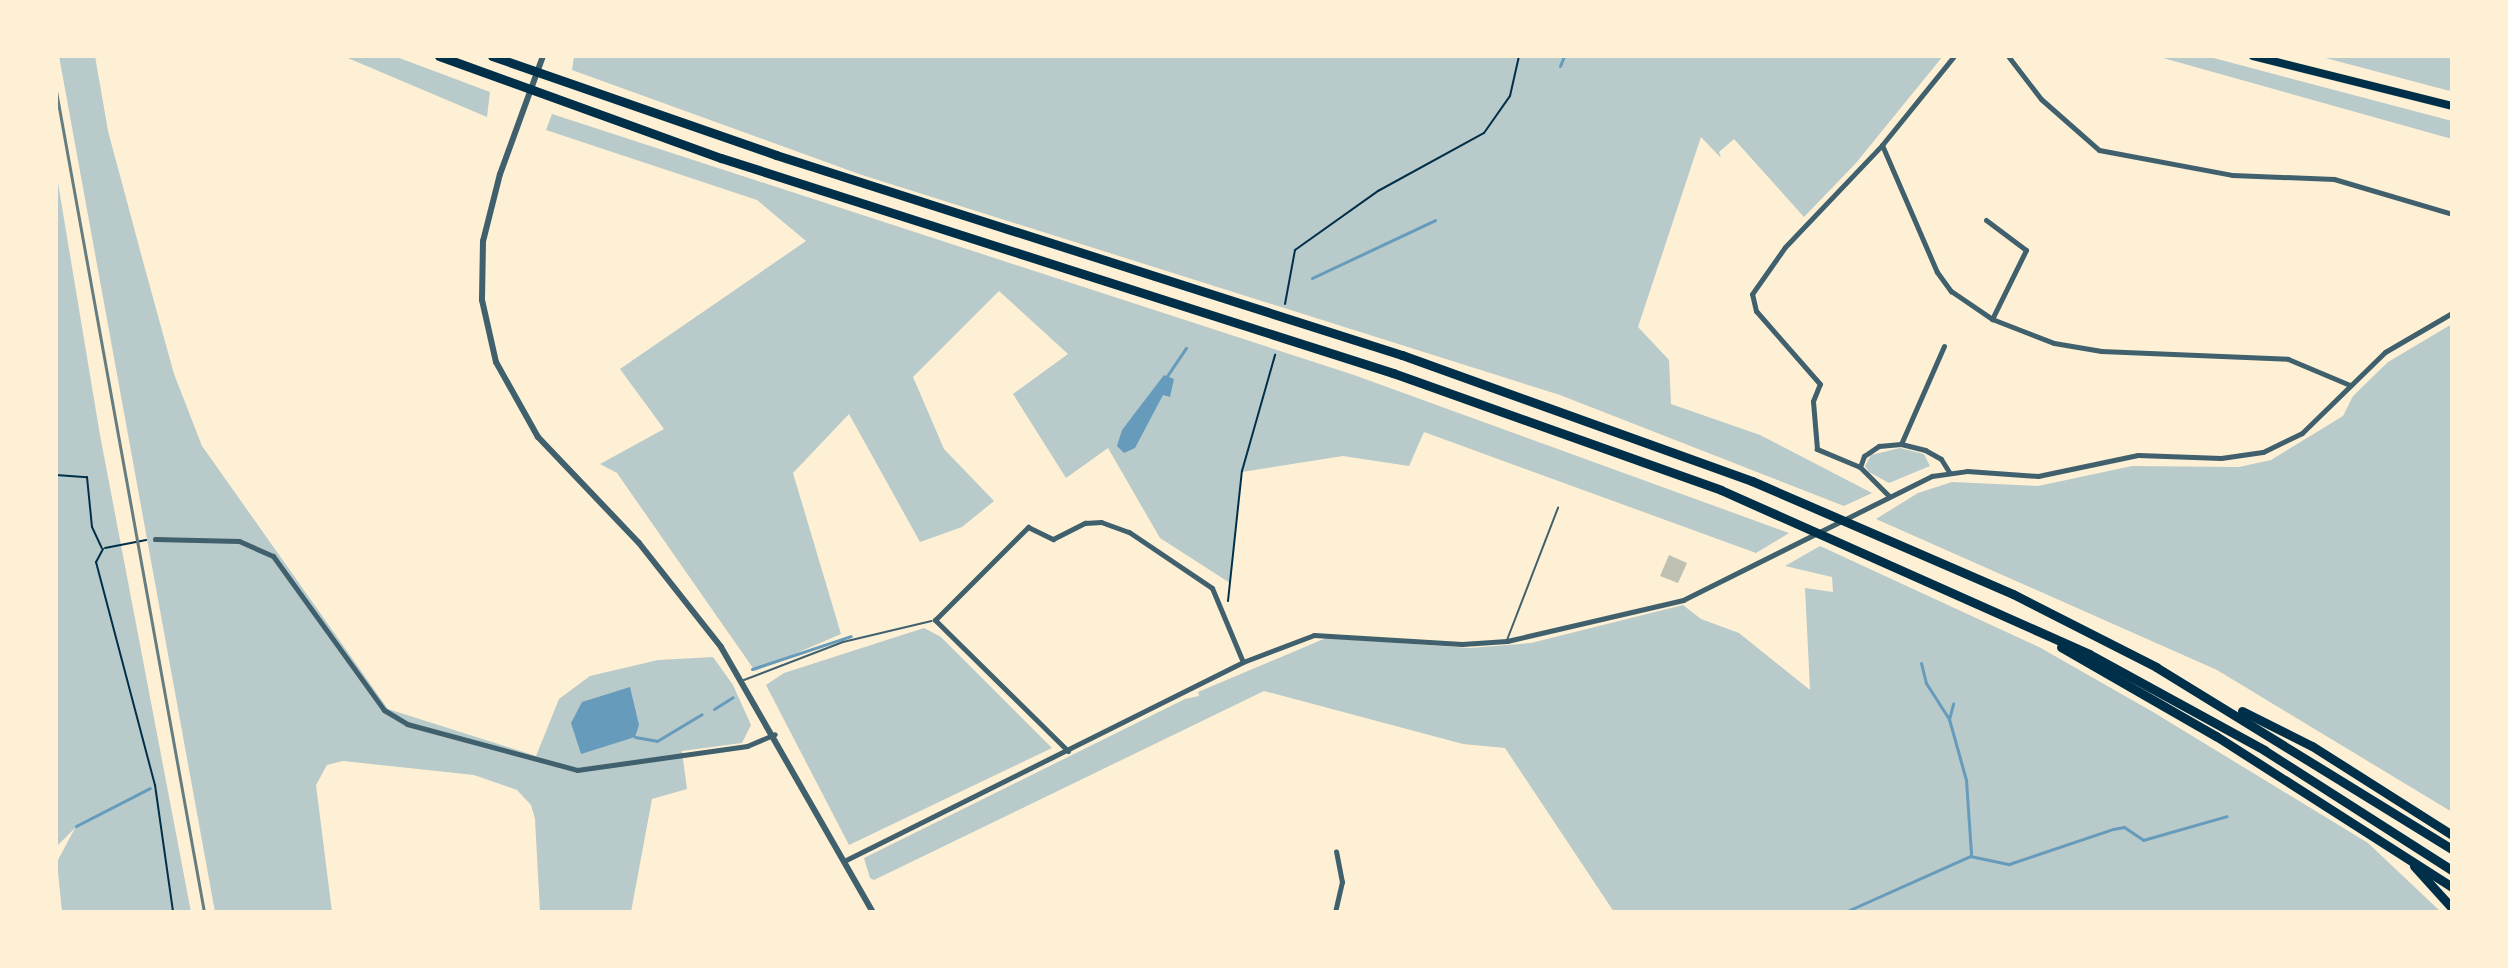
<!DOCTYPE html>
<style>
body{margin:0}
#map{position:relative;width:2508px;height:968px;overflow:hidden;background:#fdf0d5;font-family:"Noto Sans",sans-serif}
div>[style]{position:absolute}
.green>*{inset:0;background:#b9caca}
.water>*{inset:0;background:#669bbc}
.stream>*{height:3px;margin:-1.5px;padding:0 1.5px;transform-origin:1.5px;border-radius:1.5px;background:#669bbc}
.building>*{inset:0;background:#bec0b2}
.path>*{height:2px;margin:-1px;padding:0 1px;transform-origin:1px;border-radius:1px;background:#003049}
.service>*{height:2px;margin:-1px;padding:0 1px;transform-origin:1px;border-radius:1px;background:#3f606c}
.minor>*{height:5px;margin:-2.5px;padding:0 2.5px;transform-origin:2.5px;border-radius:2.5px;background:#3f606c}
.tertiary>*{height:6px;margin:-3px;padding:0 3px;transform-origin:3px;border-radius:3px;background:#3f606c}
.primary>*{height:8px;margin:-4px;padding:0 4px;transform-origin:4px;border-radius:4px;background:#003049}
.motorway>*{height:9px;margin:-4.5px;padding:0 4.5px;transform-origin:4.5px;border-radius:4.5px;background:#003049}
.rail>*{height:3px;margin:-1.5px;padding:0 1.5px;transform-origin:1.5px;border-radius:1.5px;background:#657d81}
span{translate:-50% -50%;white-space:nowrap;text-align:center;line-height:1.15;-webkit-text-stroke:8px #fdf0d5;paint-order:stroke}
.frame{position:absolute;inset:0;border:58px solid #fdf0d5;pointer-events:none}
</style>
<div id="map">
<div class="green">
<i style="clip-path:polygon(59px 56px,95px 56px,108px 131px,144px 265px,174px 374px,202px 446px,388px 709px,536px 756px,559px 699px,590px 676px,658px 660px,713px 657px,733px 685px,751px 725px,742px 743px,682px 751px,687px 789px,652px 799px,631px 912px,540px 912px,535px 819px,531px 805px,517px 790px,474px 775px,343px 761px,327px 765px,316px 785px,332px 912px,215px 912px)"></i>
<i style="clip-path:polygon(343px 56px,394px 56px,490px 92px,487px 117px)"></i>
<i style="clip-path:polygon(574px 56px,1943px 56px,1856px 163px,1804px 217px,1734px 139px,1719px 152px,1721px 158px,1701px 137px,1638px 327px,1669px 360px,1671px 404px,1760px 435px,1872px 493px,1844px 506px,1560px 395px,859px 174px,572px 70px)"></i>
<i style="clip-path:polygon(2156px 56px,2206px 56px,2452px 121px,2452px 139px)"></i>
<i style="clip-path:polygon(2318px 56px,2452px 56px,2452px 91px,2446px 90px)"></i>
<i style="clip-path:polygon(552px 114px,1354px 375px,1789px 533px,1756px 553px,1424px 432px,1409px 466px,1343px 456px,1242px 472px,1230px 583px,1160px 538px,1108px 448px,1066px 478px,1013px 394px,1068px 354px,999px 291px,913px 377px,944px 449px,994px 501px,962px 527px,920px 542px,849px 414px,793px 473px,841px 634px,755px 671px,617px 473px,600px 464px,664px 429px,620px 369px,806px 241px,757px 200px,546px 130px)"></i>
<i style="clip-path:polygon(56px 171px,100px 435px,191px 912px,62px 912px,57px 862px,75px 828px,56px 847px)"></i>
<i style="clip-path:polygon(2452px 324px,2452px 812px,2217px 670px,1876px 519px,1918px 493px,1952px 482px,2038px 486px,2132px 466px,2239px 467px,2271px 460px,2343px 416px,2353px 396px,2388px 362px)"></i>
<i style="clip-path:polygon(1900px 448px,1924px 454px,1930px 466px,1889px 483px,1869px 472px,1865px 466px,1871px 455px)"></i>
<i style="clip-path:polygon(1820px 546px,2039px 647px,2153px 712px,2368px 843px,2441px 912px,1614px 912px,1505px 748px,1463px 744px,1264px 691px,874px 880px,870px 878px,864px 858px,1185px 699px,1199px 696px,1198px 692px,1326px 638px,1470px 648px,1531px 643px,1683px 605px,1701px 619px,1739px 633px,1810px 690px,1805px 588px,1833px 592px,1832px 577px,1785px 566px)"></i>
<i style="clip-path:polygon(924px 628px,941px 637px,1052px 748px,849px 845px,766px 685px,784px 673px)"></i>
</div>
<div class="water">
<i style="clip-path:polygon(1164px 375px,1174px 379px,1170px 397px,1163px 395px,1135px 448px,1124px 453px,1117px 446px,1122px 430px)"></i>
<i style="clip-path:polygon(630px 687px,639px 725px,635px 737px,581px 754px,571px 723px,582px 702px)"></i>
</div>
<div class="stream">
<i style="left:1560px;top:66px;width:11px;rotate:-68deg"></i>
<i style="left:1312px;top:278px;width:136px;rotate:-25.2deg"></i>
<i style="left:1167px;top:376px;width:34px;rotate:-56deg"></i>
<i style="left:1921px;top:663px;width:21px;rotate:76deg"></i>
<i style="left:1926px;top:683px;width:43px;rotate:57.4deg"></i>
<i style="left:1949px;top:719px;width:63px;rotate:74.4deg"></i>
<i style="left:1966px;top:780px;width:74px;rotate:86.1deg"></i>
<i style="left:752px;top:669px;width:104px;rotate:-18.4deg"></i>
<i style="left:714px;top:709px;width:22px;rotate:-32deg"></i>
<i style="left:1949px;top:719px;width:16px;rotate:-75deg"></i>
<i style="left:635px;top:737px;width:22px;rotate:10deg"></i>
<i style="left:657px;top:741px;width:52px;rotate:-31deg"></i>
<i style="left:76px;top:826px;width:83px;rotate:-27.2deg"></i>
<i style="left:1845px;top:912px;width:137px;rotate:-24.1deg"></i>
<i style="left:1970px;top:856px;width:40px;rotate:12deg"></i>
<i style="left:2009px;top:864px;width:110px;rotate:-18.6deg"></i>
<i style="left:2113px;top:829px;width:11px;rotate:-10deg"></i>
<i style="left:2124px;top:827px;width:23px;rotate:34deg"></i>
<i style="left:2143px;top:840px;width:87px;rotate:-15.9deg"></i>
</div>
<div class="building">
<i style="clip-path:polygon(1669px 555px,1687px 563px,1678px 583px,1660px 576px)"></i>
</div>
<div class="path">
<i style="left:1285px;top:304px;width:55px;rotate:-79.5deg"></i>
<i style="left:1295px;top:250px;width:102px;rotate:-35.4deg"></i>
<i style="left:1378px;top:191px;width:121px;rotate:-28.7deg"></i>
<i style="left:1484px;top:133px;width:45px;rotate:-54.9deg"></i>
<i style="left:1510px;top:96px;width:41px;rotate:-77.3deg"></i>
<i style="left:56px;top:475px;width:31px;rotate:4deg"></i>
<i style="left:87px;top:477px;width:50px;rotate:84.3deg"></i>
<i style="left:92px;top:527px;width:23px;rotate:65deg"></i>
<i style="left:105px;top:548px;width:42px;rotate:-11deg"></i>
<i style="left:103px;top:549px;width:15px;rotate:118deg"></i>
<i style="left:96px;top:562px;width:231px;rotate:75.2deg"></i>
<i style="left:155px;top:785px;width:128px;rotate:81.9deg"></i>
<i style="left:1228px;top:601px;width:131px;rotate:-83.9deg"></i>
<i style="left:1242px;top:471px;width:121px;rotate:-74.1deg"></i>
</div>
<div class="service">
<i style="left:1507px;top:640px;width:142px;rotate:-68.9deg"></i>
<i style="left:744px;top:680px;width:106px;rotate:-21deg"></i>
<i style="left:843px;top:642px;width:91px;rotate:-13.3deg"></i>
</div>
<div class="minor">
<i style="left:2008px;top:56px;width:54px;rotate:52.5deg"></i>
<i style="left:2041px;top:99px;width:77px;rotate:41.3deg"></i>
<i style="left:2099px;top:150px;width:135px;rotate:10.6deg"></i>
<i style="left:2232px;top:175px;width:102px;rotate:2.2deg"></i>
<i style="left:2334px;top:179px;width:123px;rotate:16.5deg"></i>
<i style="left:1882px;top:145px;width:138px;rotate:66.6deg"></i>
<i style="left:1937px;top:272px;width:24px;rotate:54deg"></i>
<i style="left:1951px;top:291px;width:50px;rotate:34.3deg"></i>
<i style="left:1992px;top:319px;width:66px;rotate:21.2deg"></i>
<i style="left:2054px;top:343px;width:48px;rotate:9.7deg"></i>
<i style="left:2101px;top:351px;width:187px;rotate:2.4deg"></i>
<i style="left:2288px;top:359px;width:67px;rotate:22.8deg"></i>
<i style="left:1986px;top:220px;width:50px;rotate:36.9deg"></i>
<i style="left:2026px;top:250px;width:77px;rotate:116.2deg"></i>
<i style="left:1901px;top:444px;width:107px;rotate:-66.3deg"></i>
<i style="left:1860px;top:467px;width:47px;rotate:-157.3deg"></i>
<i style="left:1817px;top:449px;width:48px;rotate:-94.8deg"></i>
<i style="left:1813px;top:401px;width:18px;rotate:-68deg"></i>
<i style="left:1820px;top:384px;width:97px;rotate:-131.2deg"></i>
<i style="left:1756px;top:311px;width:17px;rotate:-103deg"></i>
<i style="left:1752px;top:294px;width:57px;rotate:-54.9deg"></i>
<i style="left:1785px;top:247px;width:141px;rotate:-46.4deg"></i>
<i style="left:1882px;top:145px;width:114px;rotate:-51deg"></i>
<i style="left:1889px;top:496px;width:41px;rotate:-135deg"></i>
<i style="left:1860px;top:467px;width:12px;rotate:-70deg"></i>
<i style="left:1864px;top:456px;width:18px;rotate:-34deg"></i>
<i style="left:1879px;top:446px;width:22px;rotate:-5deg"></i>
<i style="left:1901px;top:444px;width:25px;rotate:14deg"></i>
<i style="left:1925px;top:450px;width:18px;rotate:29deg"></i>
<i style="left:1941px;top:459px;width:15px;rotate:58deg"></i>
<i style="left:155px;top:539px;width:84px;rotate:1.4deg"></i>
<i style="left:239px;top:541px;width:37px;rotate:24deg"></i>
<i style="left:273px;top:556px;width:190px;rotate:54.2deg"></i>
<i style="left:384px;top:710px;width:27px;rotate:31deg"></i>
<i style="left:407px;top:724px;width:176px;rotate:15.1deg"></i>
<i style="left:577px;top:770px;width:172px;rotate:-8deg"></i>
<i style="left:747px;top:746px;width:30px;rotate:-23deg"></i>
<i style="left:1068px;top:751px;width:187px;rotate:-135.4deg"></i>
<i style="left:935px;top:620px;width:132px;rotate:-45deg"></i>
<i style="left:1028px;top:527px;width:28px;rotate:26deg"></i>
<i style="left:1053px;top:539px;width:36px;rotate:-27deg"></i>
<i style="left:1085px;top:523px;width:16px;rotate:-4deg"></i>
<i style="left:1101px;top:522px;width:30px;rotate:20deg"></i>
<i style="left:1129px;top:532px;width:100px;rotate:34deg"></i>
<i style="left:1212px;top:588px;width:80px;rotate:67.3deg"></i>
<i style="left:844px;top:861px;width:446px;rotate:-26.5deg"></i>
<i style="left:1243px;top:662px;width:76px;rotate:-20.8deg"></i>
<i style="left:1314px;top:635px;width:148px;rotate:3.5deg"></i>
<i style="left:1462px;top:644px;width:45px;rotate:-3.8deg"></i>
<i style="left:1507px;top:641px;width:181px;rotate:-13.1deg"></i>
<i style="left:1683px;top:600px;width:278px;rotate:-26.5deg"></i>
<i style="left:1932px;top:476px;width:35px;rotate:-8deg"></i>
<i style="left:1967px;top:471px;width:71px;rotate:4deg"></i>
<i style="left:2038px;top:476px;width:102px;rotate:-11.9deg"></i>
<i style="left:2138px;top:455px;width:83px;rotate:2.1deg"></i>
<i style="left:2221px;top:458px;width:42px;rotate:-8.1deg"></i>
<i style="left:2263px;top:452px;width:43px;rotate:-26deg"></i>
<i style="left:2302px;top:433px;width:116px;rotate:-44.3deg"></i>
<i style="left:2385px;top:352px;width:78px;rotate:-30.2deg"></i>
<i style="left:1335px;top:912px;width:31px;rotate:-77deg"></i>
<i style="left:1342px;top:882px;width:31px;rotate:-101deg"></i>
</div>
<div class="tertiary">
<i style="left:543px;top:56px;width:126px;rotate:110deg"></i>
<i style="left:500px;top:174px;width:69px;rotate:104.2deg"></i>
<i style="left:483px;top:241px;width:59px;rotate:91deg"></i>
<i style="left:482px;top:300px;width:64px;rotate:77.3deg"></i>
<i style="left:496px;top:362px;width:86px;rotate:60.8deg"></i>
<i style="left:538px;top:437px;width:146px;rotate:46.4deg"></i>
<i style="left:639px;top:543px;width:132px;rotate:51.7deg"></i>
<i style="left:721px;top:647px;width:305px;rotate:60.2deg"></i>
</div>
<div class="primary">
<i style="left:2253px;top:56px;width:205px;rotate:14.1deg"></i>
</div>
<div class="motorway">
<i style="left:439px;top:56px;width:300px;rotate:19.9deg"></i>
<i style="left:721px;top:158px;width:706px;rotate:17.74deg"></i>
<i style="left:1393px;top:373px;width:348px;rotate:19.6deg"></i>
<i style="left:1721px;top:490px;width:403px;rotate:24deg"></i>
<i style="left:2089px;top:654px;width:200px;rotate:28.7deg"></i>
<i style="left:2264px;top:750px;width:223px;rotate:32.6deg"></i>
<i style="left:492px;top:56px;width:301px;rotate:19.2deg"></i>
<i style="left:776px;top:155px;width:657px;rotate:17.72deg"></i>
<i style="left:1402px;top:355px;width:372px;rotate:19.8deg"></i>
<i style="left:1752px;top:481px;width:284px;rotate:23.4deg"></i>
<i style="left:2013px;top:594px;width:161px;rotate:27deg"></i>
<i style="left:2156px;top:667px;width:347px;rotate:31.6deg"></i>
<i style="left:2061px;top:647px;width:179px;rotate:29.9deg"></i>
<i style="left:2216px;top:736px;width:280px;rotate:32.6deg"></i>
<i style="left:2242px;top:711px;width:78px;rotate:26.6deg"></i>
<i style="left:2312px;top:746px;width:166px;rotate:32.4deg"></i>
<i style="left:2414px;top:866px;width:57px;rotate:47.9deg"></i>
</div>
<div class="rail">
<i style="left:56px;top:91px;width:834px;rotate:79.78deg"></i>
</div>
<div class="frame"></div>
</div>
